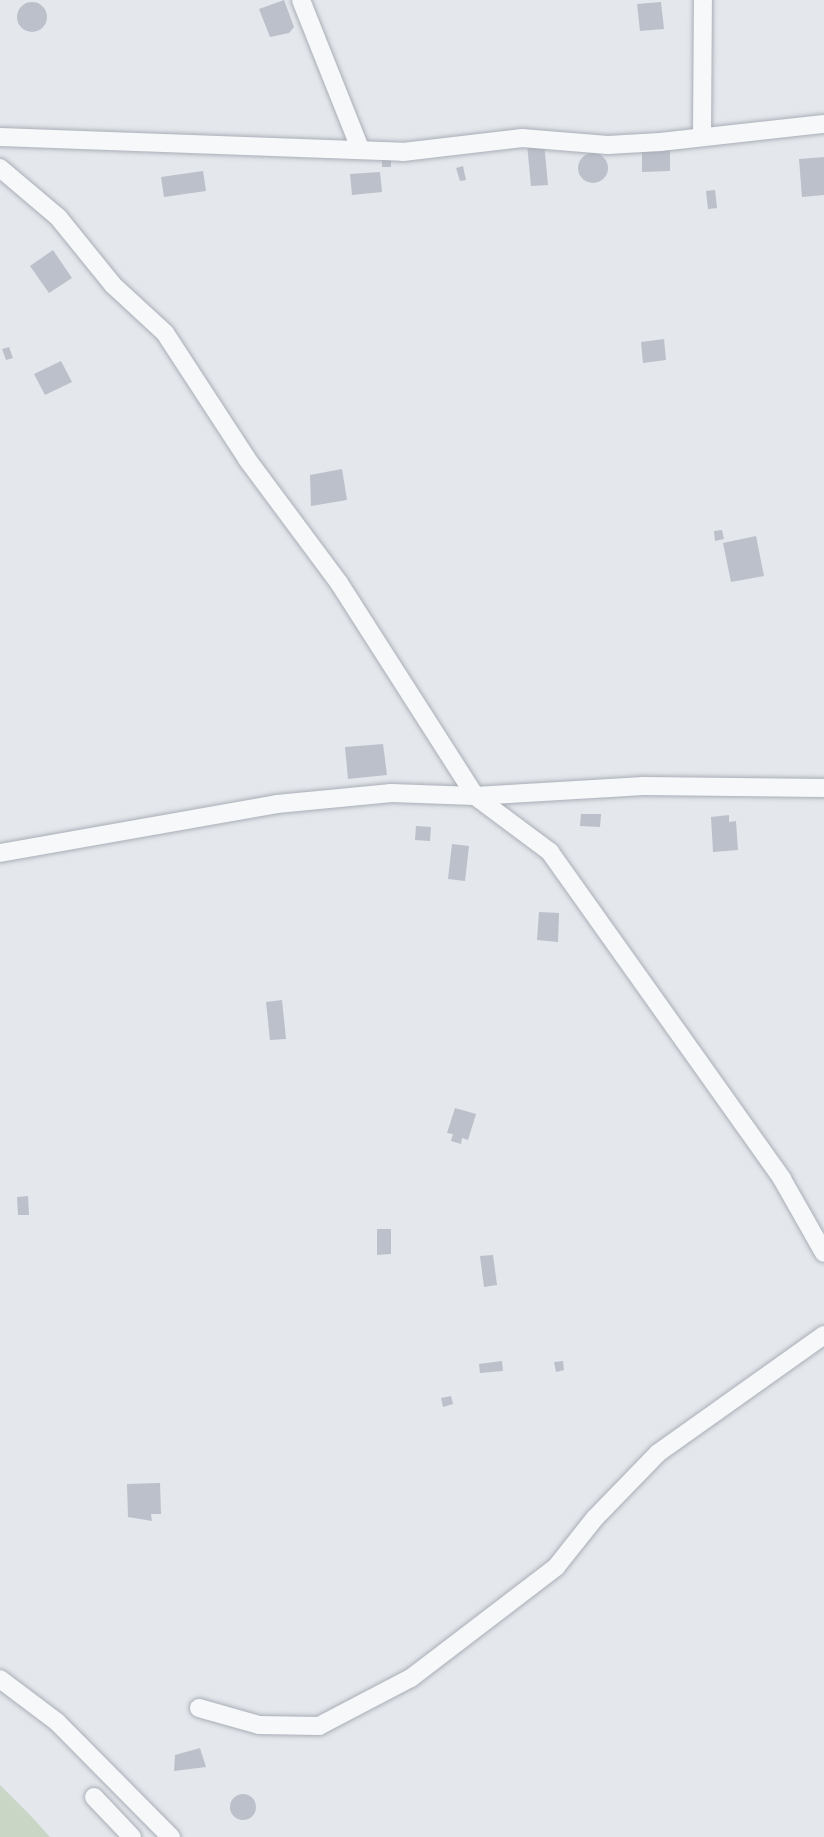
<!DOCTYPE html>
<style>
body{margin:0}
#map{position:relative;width:824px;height:1837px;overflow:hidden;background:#e4e7ec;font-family:"Titillium Web",sans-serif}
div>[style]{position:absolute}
.green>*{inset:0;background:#c9d6c5}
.building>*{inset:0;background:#bbc0ca}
.round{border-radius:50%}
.roads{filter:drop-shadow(0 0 2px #a9aeb7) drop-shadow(0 0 2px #a9aeb7)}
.minor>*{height:18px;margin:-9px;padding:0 9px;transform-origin:9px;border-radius:9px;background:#f7f8fa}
span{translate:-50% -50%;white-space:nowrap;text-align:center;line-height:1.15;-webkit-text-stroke:8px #f4f6f9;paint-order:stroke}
</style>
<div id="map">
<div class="green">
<i style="clip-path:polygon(0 1785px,30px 1815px,50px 1837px,0 1837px)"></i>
</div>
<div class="building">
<i style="clip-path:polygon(284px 0,294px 27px,289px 33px,270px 37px,259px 9px)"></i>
<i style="clip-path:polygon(661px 2px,664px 29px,640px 31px,637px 4px)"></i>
<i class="round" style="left:17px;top:2px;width:30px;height:30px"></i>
<i style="clip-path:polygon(544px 143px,548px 185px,531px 186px,527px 144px)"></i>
<i style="clip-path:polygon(642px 150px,670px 150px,670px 171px,642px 172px)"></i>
<i class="round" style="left:578px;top:153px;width:30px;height:30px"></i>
<i style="clip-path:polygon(382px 157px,391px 157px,391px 167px,382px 167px)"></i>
<i style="clip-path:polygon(824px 157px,824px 195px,802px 197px,799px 159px)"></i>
<i style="clip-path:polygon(463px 166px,466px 180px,460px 181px,456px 168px)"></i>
<i style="clip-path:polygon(203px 171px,206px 191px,164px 197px,161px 177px)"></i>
<i style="clip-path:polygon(380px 172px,382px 192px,352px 195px,350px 174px)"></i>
<i style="clip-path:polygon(715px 190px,717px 208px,708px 209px,706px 191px)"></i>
<i style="clip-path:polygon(53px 250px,72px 278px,49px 293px,30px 266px)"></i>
<i style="clip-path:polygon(664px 339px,666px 360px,643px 363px,641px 342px)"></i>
<i style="clip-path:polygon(9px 347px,13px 358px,6px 360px,2px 349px)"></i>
<i style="clip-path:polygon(61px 361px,72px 382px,45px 395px,34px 374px)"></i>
<i style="clip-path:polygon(342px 469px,347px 500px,311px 506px,310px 475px)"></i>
<i style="clip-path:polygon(722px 530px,724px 539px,715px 541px,714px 531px)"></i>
<i style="clip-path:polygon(756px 536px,764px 576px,731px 582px,723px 543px)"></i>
<i style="clip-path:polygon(383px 744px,387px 775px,348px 779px,345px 747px)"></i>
<i style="clip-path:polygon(581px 814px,601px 814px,600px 827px,580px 826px)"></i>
<i style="clip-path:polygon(729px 815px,729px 822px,736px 821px,738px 850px,713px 852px,711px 817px)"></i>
<i style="clip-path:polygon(416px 826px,431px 827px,430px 841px,415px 840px)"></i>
<i style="clip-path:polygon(452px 844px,469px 846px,465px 881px,448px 879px)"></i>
<i style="clip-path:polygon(539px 912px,559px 913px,558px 942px,537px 940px)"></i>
<i style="clip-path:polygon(282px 1000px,286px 1039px,270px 1040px,266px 1002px)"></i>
<i style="clip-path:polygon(455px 1108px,476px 1114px,468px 1140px,462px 1138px,461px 1144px,451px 1141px,453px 1134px,447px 1133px)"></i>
<i style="clip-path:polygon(28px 1196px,29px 1215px,18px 1215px,17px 1197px)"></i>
<i style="clip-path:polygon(377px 1229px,391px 1229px,391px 1254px,377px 1255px)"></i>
<i style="clip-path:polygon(493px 1255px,497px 1285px,484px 1287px,480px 1256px)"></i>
<i style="clip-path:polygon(502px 1361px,503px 1371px,480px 1373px,479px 1364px)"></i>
<i style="clip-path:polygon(563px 1361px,564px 1370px,556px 1372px,554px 1362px)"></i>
<i style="clip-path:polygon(451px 1396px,453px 1404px,443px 1407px,441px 1398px)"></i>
<i style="clip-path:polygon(160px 1483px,161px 1514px,151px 1514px,152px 1521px,128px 1517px,127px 1484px)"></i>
<i style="clip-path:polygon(200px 1748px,206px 1767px,174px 1771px,175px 1755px)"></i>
<i class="round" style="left:230px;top:1794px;width:26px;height:26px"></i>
</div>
<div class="roads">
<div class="minor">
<i style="left:301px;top:0;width:159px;rotate:68.3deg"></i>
<i style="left:702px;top:134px;width:134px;rotate:-89.6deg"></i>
<i style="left:0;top:137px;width:403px;rotate:2.1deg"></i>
<i style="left:403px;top:152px;width:120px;rotate:-6.7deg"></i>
<i style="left:522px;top:138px;width:86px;rotate:4.7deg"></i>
<i style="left:608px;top:145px;width:52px;rotate:-3.3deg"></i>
<i style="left:660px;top:142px;width:165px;rotate:-6.3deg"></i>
<i style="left:0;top:168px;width:76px;rotate:40.2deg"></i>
<i style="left:58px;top:217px;width:87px;rotate:51deg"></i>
<i style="left:113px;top:285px;width:71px;rotate:42.7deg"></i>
<i style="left:165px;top:333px;width:150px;rotate:56.9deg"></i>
<i style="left:247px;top:459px;width:154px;rotate:53.4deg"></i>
<i style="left:339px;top:583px;width:253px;rotate:57.4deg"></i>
<i style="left:475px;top:796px;width:94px;rotate:36.7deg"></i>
<i style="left:550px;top:852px;width:401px;rotate:54.6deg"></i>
<i style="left:782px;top:1179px;width:85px;rotate:60.4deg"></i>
<i style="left:0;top:853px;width:281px;rotate:-10deg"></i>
<i style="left:277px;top:804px;width:115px;rotate:-5.5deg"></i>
<i style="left:391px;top:793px;width:84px;rotate:2deg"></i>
<i style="left:475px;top:796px;width:169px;rotate:-3.4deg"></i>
<i style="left:644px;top:786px;width:180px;rotate:0.6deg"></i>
<i style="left:0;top:1679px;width:71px;rotate:37deg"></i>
<i style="left:57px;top:1722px;width:162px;rotate:45.3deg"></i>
<i style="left:199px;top:1708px;width:62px;rotate:15.8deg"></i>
<i style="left:259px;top:1725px;width:60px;rotate:1deg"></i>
<i style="left:319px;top:1726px;width:104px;rotate:-27.6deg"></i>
<i style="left:411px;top:1678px;width:183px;rotate:-37.4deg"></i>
<i style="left:556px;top:1567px;width:63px;rotate:-51.5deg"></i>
<i style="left:595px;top:1518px;width:91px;rotate:-45.9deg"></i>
<i style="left:658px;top:1453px;width:204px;rotate:-35.4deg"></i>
<i style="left:94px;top:1797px;width:55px;rotate:46.5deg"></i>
</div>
</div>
</div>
